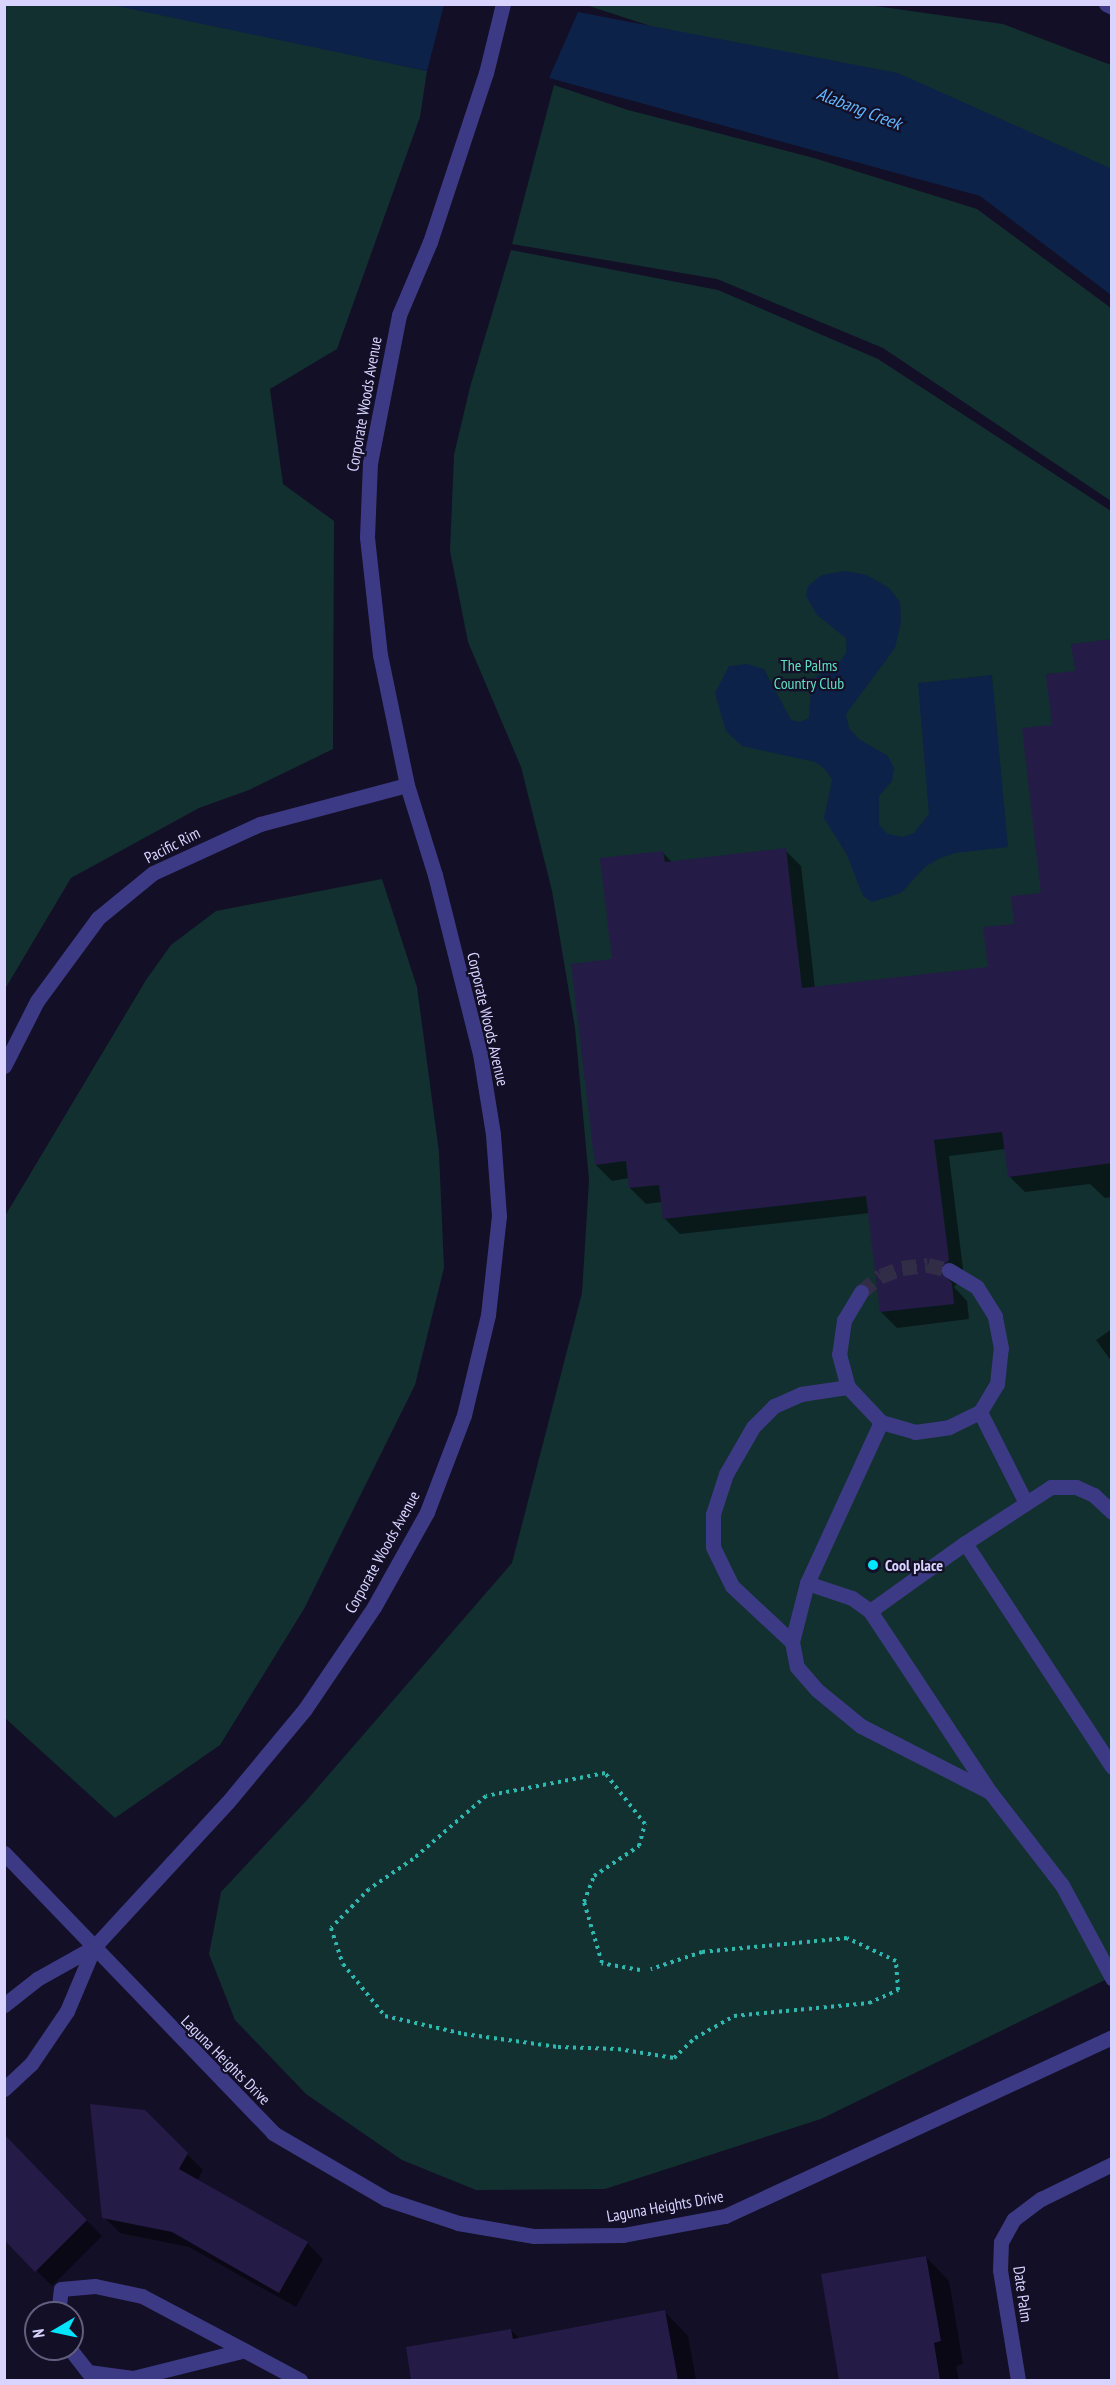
<!DOCTYPE html>
<style>
body{margin:0}
#map{position:relative;width:1116px;height:2385px;overflow:hidden;background:#130f26;font-family:"PT Sans Narrow",sans-serif}
div>[style]{position:absolute}
.green>*{inset:0;background:#12302f}
.water>*{inset:0;background:#0c2248}
.shadow>*{inset:0;background:#0007}
.building>*{inset:0;background:#241b47}
.minor-tunnel>*{height:15px;margin-top:-7.5px;transform-origin:0;background:repeating-linear-gradient(90deg,#312d47 0 15px,transparent 0 23px)}
.path>*{height:4px;margin-top:-2px;transform-origin:0;background:repeating-linear-gradient(90deg,#2fb8b0 0 3px,transparent 0 7.5px)}
.minor>*{height:15px;margin:-7.5px;padding:0 7.5px;transform-origin:7.5px;border-radius:7.5px;background:#3d3a85}
.dots>*{width:16px;height:16px;translate:-50% -50%;box-sizing:border-box;border:3px solid #130f26;border-radius:50%}
span{translate:-50% -50%;white-space:nowrap;text-align:center;line-height:1.15;-webkit-text-stroke:4.5px #130f26;paint-order:stroke}
.street-label{font-size:16px;color:#d9d4ff}
.park-label{font-size:16px;color:#5fe0c0}
.poi-label{font-size:16px;color:#d9d4ff;font-weight:700}
.left{translate:0 -50%;text-align:left}
.water-label{font-size:18px;color:#62b6ff;font-style:italic}
.frame{position:absolute;inset:0;border:6px solid #d9d4ff;pointer-events:none}
.north{position:absolute;left:24px;top:2301px;width:60px;height:60px;box-sizing:border-box;background:#130f26;border:2px solid #625e7d;border-radius:50%;rotate:261deg;font-size:16px;font-weight:700;line-height:24px;text-align:center;color:#d9d4ff}
.north::after{content:'';display:block;margin:auto;width:21px;height:27px;background:#00e5ff;clip-path:polygon(50% 0,100% 100%,50% 72%,0 100%)}
</style>
<div id="map">
<div class="green">
<i style="clip-path:polygon(861px 4px,1003px 24px,1111px 65px,1111px 176px,586px 5px)"></i>
<i style="clip-path:polygon(5px 5px,123px 5px,427px 71px,420px 117px,337px 349px,270px 389px,283px 484px,334px 521px,333px 749px,249px 790px,199px 808px,71px 878px,5px 989px)"></i>
<i style="clip-path:polygon(554px 85px,628px 110px,814px 158px,977px 209px,1111px 308px,1111px 501px,883px 348px,717px 279px,512px 244px)"></i>
<i style="clip-path:polygon(511px 250px,718px 290px,878px 359px,1111px 511px,1111px 1977px,821px 2119px,605px 2189px,476px 2190px,402px 2160px,306px 2094px,235px 2020px,209px 1954px,221px 1892px,306px 1801px,512px 1563px,582px 1293px,589px 1180px,575px 1028px,552px 891px,521px 767px,468px 642px,450px 551px,454px 455px,470px 387px)"></i>
<i style="clip-path:polygon(382px 879px,417px 987px,439px 1152px,444px 1268px,415px 1385px,304px 1609px,220px 1745px,115px 1818px,5px 1718px,5px 1216px,146px 980px,171px 945px,216px 911px)"></i>
</div>
<div class="water">
<i style="clip-path:polygon(112px 5px,444px 4px,444px 5px,427px 71px)"></i>
<i style="clip-path:polygon(578px 12px,898px 73px,1108px 167px,1112px 170px,1111px 295px,980px 196px,549px 78px)"></i>
<i style="clip-path:polygon(845px 571px,867px 575px,889px 588px,900px 602px,901px 622px,895px 648px,846px 714px,849px 728px,859px 739px,888px 756px,894px 768px,892px 781px,879px 796px,879px 825px,888px 834px,902px 837px,914px 833px,929px 814px,918px 683px,992px 675px,1008px 847px,955px 853px,938px 859px,925px 867px,901px 893px,872px 902px,863px 896px,847px 855px,824px 818px,832px 780px,826px 770px,815px 762px,742px 746px,726px 731px,715px 693px,729px 666px,747px 664px,764px 669px,791px 720px,800px 722px,809px 718px,811px 686px,818px 675px,835px 669px,846px 653px,846px 638px,817px 615px,806px 596px,808px 586px,822px 575px)"></i>
</div>
<div class="shadow">
<i style="clip-path:polygon(1112px 640px,1112px 1197px,1105px 1198px,1090px 1184px,1025px 1192px,1009px 1176px,1006px 1149px,949px 1156px,964px 1277px,954px 1287px,967px 1301px,969px 1319px,897px 1328px,881px 1312px,870px 1213px,680px 1234px,664px 1218px,662px 1202px,646px 1204px,630px 1188px,629px 1178px,612px 1181px,596px 1165px,614px 961px,663px 853px,673px 863px,785px 850px,801px 866px,815px 988px,990px 968px,1016px 925px,1043px 894px,1054px 726px,1077px 672px)"></i>
<i style="clip-path:polygon(1112px 1329px,1112px 1362px,1096px 1340px)"></i>
<i style="clip-path:polygon(144px 2111px,203px 2170px,197px 2181px,307px 2243px,323px 2259px,296px 2307px,189px 2247px,120px 2233px,104px 2217px)"></i>
<i style="clip-path:polygon(15px 2147px,102px 2236px,52px 2286px,4px 2238px)"></i>
<i style="clip-path:polygon(926px 2257px,949px 2281px,963px 2364px,956px 2366px,959px 2380px,841px 2380px,823px 2275px)"></i>
<i style="clip-path:polygon(665px 2312px,688px 2336px,696px 2380px,413px 2380px,407px 2348px,511px 2330px,520px 2339px)"></i>
</div>
<div class="building">
<i style="clip-path:polygon(1112px 639px,1112px 1163px,1008px 1177px,1002px 1132px,934px 1140px,949px 1260px,939px 1270px,952px 1283px,954px 1304px,880px 1312px,866px 1196px,663px 1219px,659px 1185px,629px 1188px,626px 1161px,595px 1165px,571px 964px,612px 959px,600px 858px,663px 851px,665px 862px,786px 848px,802px 988px,988px 967px,983px 927px,1014px 924px,1011px 896px,1041px 893px,1022px 728px,1052px 725px,1046px 674px,1075px 671px,1071px 644px)"></i>
<i style="clip-path:polygon(90px 2104px,145px 2110px,188px 2153px,179px 2169px,308px 2242px,279px 2293px,172px 2232px,102px 2218px)"></i>
<i style="clip-path:polygon(4px 2134px,87px 2220px,35px 2272px,4px 2240px)"></i>
<i style="clip-path:polygon(926px 2256px,941px 2341px,934px 2343px,940px 2380px,839px 2380px,821px 2274px)"></i>
<i style="clip-path:polygon(665px 2310px,678px 2380px,411px 2380px,406px 2347px,511px 2329px,513px 2339px)"></i>
</div>
<div class="minor-tunnel">
<i style="left:861px;top:1292px;width:26px;rotate:-39deg"></i>
<i style="left:881px;top:1276px;width:22px;rotate:-21deg"></i>
<i style="left:902px;top:1268px;width:26px;rotate:-7deg"></i>
<i style="left:928px;top:1265px;width:22px;rotate:13deg"></i>
</div>
<div class="path">
<i style="left:640px;top:1970px;width:39px;rotate:-170deg"></i>
<i style="left:602px;top:1963px;width:64px;rotate:-106.4deg"></i>
<i style="left:584px;top:1902px;width:28px;rotate:-69deg"></i>
<i style="left:594px;top:1876px;width:54px;rotate:-33.7deg"></i>
<i style="left:639px;top:1846px;width:23px;rotate:-75deg"></i>
<i style="left:645px;top:1824px;width:65px;rotate:-128.1deg"></i>
<i style="left:605px;top:1773px;width:121px;rotate:169.1deg"></i>
<i style="left:486px;top:1796px;width:96px;rotate:139.2deg"></i>
<i style="left:413px;top:1859px;width:53px;rotate:145.7deg"></i>
<i style="left:369px;top:1889px;width:54px;rotate:134.3deg"></i>
<i style="left:331px;top:1928px;width:38px;rotate:72deg"></i>
<i style="left:343px;top:1964px;width:67px;rotate:51.1deg"></i>
<i style="left:385px;top:2016px;width:81px;rotate:12.8deg"></i>
<i style="left:464px;top:2034px;width:95px;rotate:7.9deg"></i>
<i style="left:558px;top:2047px;width:60px;rotate:1.9deg"></i>
<i style="left:618px;top:2049px;width:57px;rotate:9.1deg"></i>
<i style="left:674px;top:2058px;width:29px;rotate:-44deg"></i>
<i style="left:695px;top:2038px;width:45px;rotate:-29.4deg"></i>
<i style="left:734px;top:2016px;width:136px;rotate:-5.5deg"></i>
<i style="left:869px;top:2003px;width:32px;rotate:-24deg"></i>
<i style="left:898px;top:1990px;width:29px;rotate:-94deg"></i>
<i style="left:896px;top:1961px;width:54px;rotate:-154.9deg"></i>
<i style="left:847px;top:1938px;width:146px;rotate:174.5deg"></i>
<i style="left:702px;top:1952px;width:54px;rotate:161.6deg"></i>
</div>
<div class="minor">
<i style="left:1106px;top:4px;width:7px;rotate:27deg"></i>
<i style="left:4px;top:1066px;width:73px;rotate:-63.1deg"></i>
<i style="left:37px;top:1001px;width:103px;rotate:-53.7deg"></i>
<i style="left:98px;top:918px;width:71px;rotate:-39.3deg"></i>
<i style="left:153px;top:873px;width:118px;rotate:-24.6deg"></i>
<i style="left:260px;top:824px;width:152px;rotate:-14.9deg"></i>
<i style="left:861px;top:1292px;width:33px;rotate:121deg"></i>
<i style="left:844px;top:1320px;width:34px;rotate:98deg"></i>
<i style="left:839px;top:1354px;width:34px;rotate:75deg"></i>
<i style="left:848px;top:1387px;width:48px;rotate:46.7deg"></i>
<i style="left:881px;top:1422px;width:35px;rotate:16deg"></i>
<i style="left:915px;top:1432px;width:34px;rotate:-8deg"></i>
<i style="left:949px;top:1427px;width:34px;rotate:-26deg"></i>
<i style="left:980px;top:1412px;width:33px;rotate:-59deg"></i>
<i style="left:997px;top:1384px;width:36px;rotate:-84deg"></i>
<i style="left:1001px;top:1348px;width:33px;rotate:-101deg"></i>
<i style="left:995px;top:1316px;width:34px;rotate:-122deg"></i>
<i style="left:977px;top:1287px;width:33px;rotate:-149deg"></i>
<i style="left:980px;top:1412px;width:100px;rotate:63.2deg"></i>
<i style="left:881px;top:1422px;width:177px;rotate:114.7deg"></i>
<i style="left:807px;top:1583px;width:61px;rotate:104.3deg"></i>
<i style="left:792px;top:1642px;width:25px;rotate:79deg"></i>
<i style="left:797px;top:1667px;width:30px;rotate:49deg"></i>
<i style="left:817px;top:1690px;width:57px;rotate:39.3deg"></i>
<i style="left:861px;top:1726px;width:145px;rotate:27.1deg"></i>
<i style="left:1112px;top:1512px;width:25px;rotate:-137deg"></i>
<i style="left:1094px;top:1495px;width:20px;rotate:-156deg"></i>
<i style="left:1076px;top:1487px;width:25px;rotate:180deg"></i>
<i style="left:1051px;top:1487px;width:103px;rotate:146.9deg"></i>
<i style="left:965px;top:1543px;width:268px;rotate:56.7deg"></i>
<i style="left:807px;top:1583px;width:47px;rotate:18.4deg"></i>
<i style="left:852px;top:1598px;width:22px;rotate:36deg"></i>
<i style="left:870px;top:1611px;width:217px;rotate:56.5deg"></i>
<i style="left:990px;top:1792px;width:118px;rotate:52.3deg"></i>
<i style="left:1062px;top:1885px;width:106px;rotate:61.7deg"></i>
<i style="left:870px;top:1611px;width:117px;rotate:-35.6deg"></i>
<i style="left:792px;top:1642px;width:82px;rotate:-137deg"></i>
<i style="left:732px;top:1586px;width:43px;rotate:-116deg"></i>
<i style="left:713px;top:1547px;width:33px;rotate:-90deg"></i>
<i style="left:713px;top:1514px;width:42px;rotate:-72deg"></i>
<i style="left:726px;top:1474px;width:54px;rotate:-60.1deg"></i>
<i style="left:753px;top:1427px;width:30px;rotate:-45deg"></i>
<i style="left:774px;top:1406px;width:30px;rotate:-24deg"></i>
<i style="left:801px;top:1394px;width:48px;rotate:-8.5deg"></i>
<i style="left:4px;top:1853px;width:388px;rotate:46.1deg"></i>
<i style="left:273px;top:2133px;width:131px;rotate:30.3deg"></i>
<i style="left:386px;top:2199px;width:76px;rotate:18.4deg"></i>
<i style="left:458px;top:2223px;width:76px;rotate:9.8deg"></i>
<i style="left:533px;top:2236px;width:90px;rotate:-0.6deg"></i>
<i style="left:623px;top:2235px;width:104px;rotate:-10.6deg"></i>
<i style="left:725px;top:2216px;width:426px;rotate:-24.8deg"></i>
<i style="left:4px;top:2005px;width:42px;rotate:-38.2deg"></i>
<i style="left:37px;top:1979px;width:65px;rotate:-29.3deg"></i>
<i style="left:94px;top:1947px;width:196px;rotate:-47.3deg"></i>
<i style="left:227px;top:1803px;width:122px;rotate:-50.3deg"></i>
<i style="left:305px;top:1709px;width:123px;rotate:-55.9deg"></i>
<i style="left:374px;top:1607px;width:109px;rotate:-60.8deg"></i>
<i style="left:427px;top:1512px;width:104px;rotate:-69.1deg"></i>
<i style="left:464px;top:1415px;width:103px;rotate:-76.5deg"></i>
<i style="left:488px;top:1315px;width:100px;rotate:-83.7deg"></i>
<i style="left:499px;top:1216px;width:82px;rotate:-94.2deg"></i>
<i style="left:493px;top:1134px;width:81px;rotate:-99.2deg"></i>
<i style="left:480px;top:1054px;width:185px;rotate:-104.1deg"></i>
<i style="left:435px;top:875px;width:94px;rotate:-107.3deg"></i>
<i style="left:407px;top:785px;width:133px;rotate:-101.7deg"></i>
<i style="left:380px;top:655px;width:119px;rotate:-96.3deg"></i>
<i style="left:367px;top:537px;width:74px;rotate:-87.7deg"></i>
<i style="left:370px;top:463px;width:151px;rotate:-78.9deg"></i>
<i style="left:399px;top:315px;width:79px;rotate:-67deg"></i>
<i style="left:430px;top:242px;width:178px;rotate:-71.7deg"></i>
<i style="left:486px;top:73px;width:71px;rotate:-76.2deg"></i>
<i style="left:4px;top:2089px;width:37px;rotate:-43deg"></i>
<i style="left:31px;top:2064px;width:64px;rotate:-55.8deg"></i>
<i style="left:67px;top:2011px;width:69px;rotate:-67.1deg"></i>
<i style="left:58px;top:2313px;width:24px;rotate:-83deg"></i>
<i style="left:61px;top:2289px;width:34px;rotate:-5deg"></i>
<i style="left:95px;top:2286px;width:48px;rotate:12deg"></i>
<i style="left:142px;top:2296px;width:179px;rotate:28deg"></i>
<i style="left:70px;top:2349px;width:29px;rotate:52deg"></i>
<i style="left:88px;top:2372px;width:45px;rotate:7.6deg"></i>
<i style="left:133px;top:2378px;width:111px;rotate:-14deg"></i>
<i style="left:1018px;top:2380px;width:111px;rotate:-99.3deg"></i>
<i style="left:1000px;top:2270px;width:28px;rotate:-88deg"></i>
<i style="left:1001px;top:2242px;width:26px;rotate:-61deg"></i>
<i style="left:1014px;top:2219px;width:34px;rotate:-37deg"></i>
<i style="left:1041px;top:2199px;width:79px;rotate:-26.2deg"></i>
</div>
<div class="dots">
<i style="left:873px;top:1565px;background:#00e5ff"></i>
</div>
<div class="street-label">
<span style="left:364px;top:404px;rotate:-80deg">Corporate Woods Avenue</span>
<span style="left:172px;top:845px;rotate:-27deg">Pacific Rim</span>
<span style="left:488px;top:1019px;rotate:77deg">Corporate Woods Avenue</span>
<span style="left:382px;top:1552px;rotate:-61deg">Corporate Woods Avenue</span>
<span style="left:226px;top:2060px;rotate:45deg">Laguna Heights Drive</span>
<span style="left:665px;top:2206px;rotate:-10deg">Laguna Heights Drive</span>
<span style="left:1023px;top:2294px;rotate:82deg">Date Palm</span>
</div>
<div class="park-label">
<span style="left:809px;top:674px">The Palms<br>Country Club</span>
</div>
<div class="poi-label">
<span class="left" style="left:885px;top:1565px">Cool place</span>
</div>
<div class="water-label">
<span style="left:859px;top:109px;rotate:21deg">Alabang Creek</span>
</div>
<div class="frame"></div>
<div class="north">N</div>
</div>
